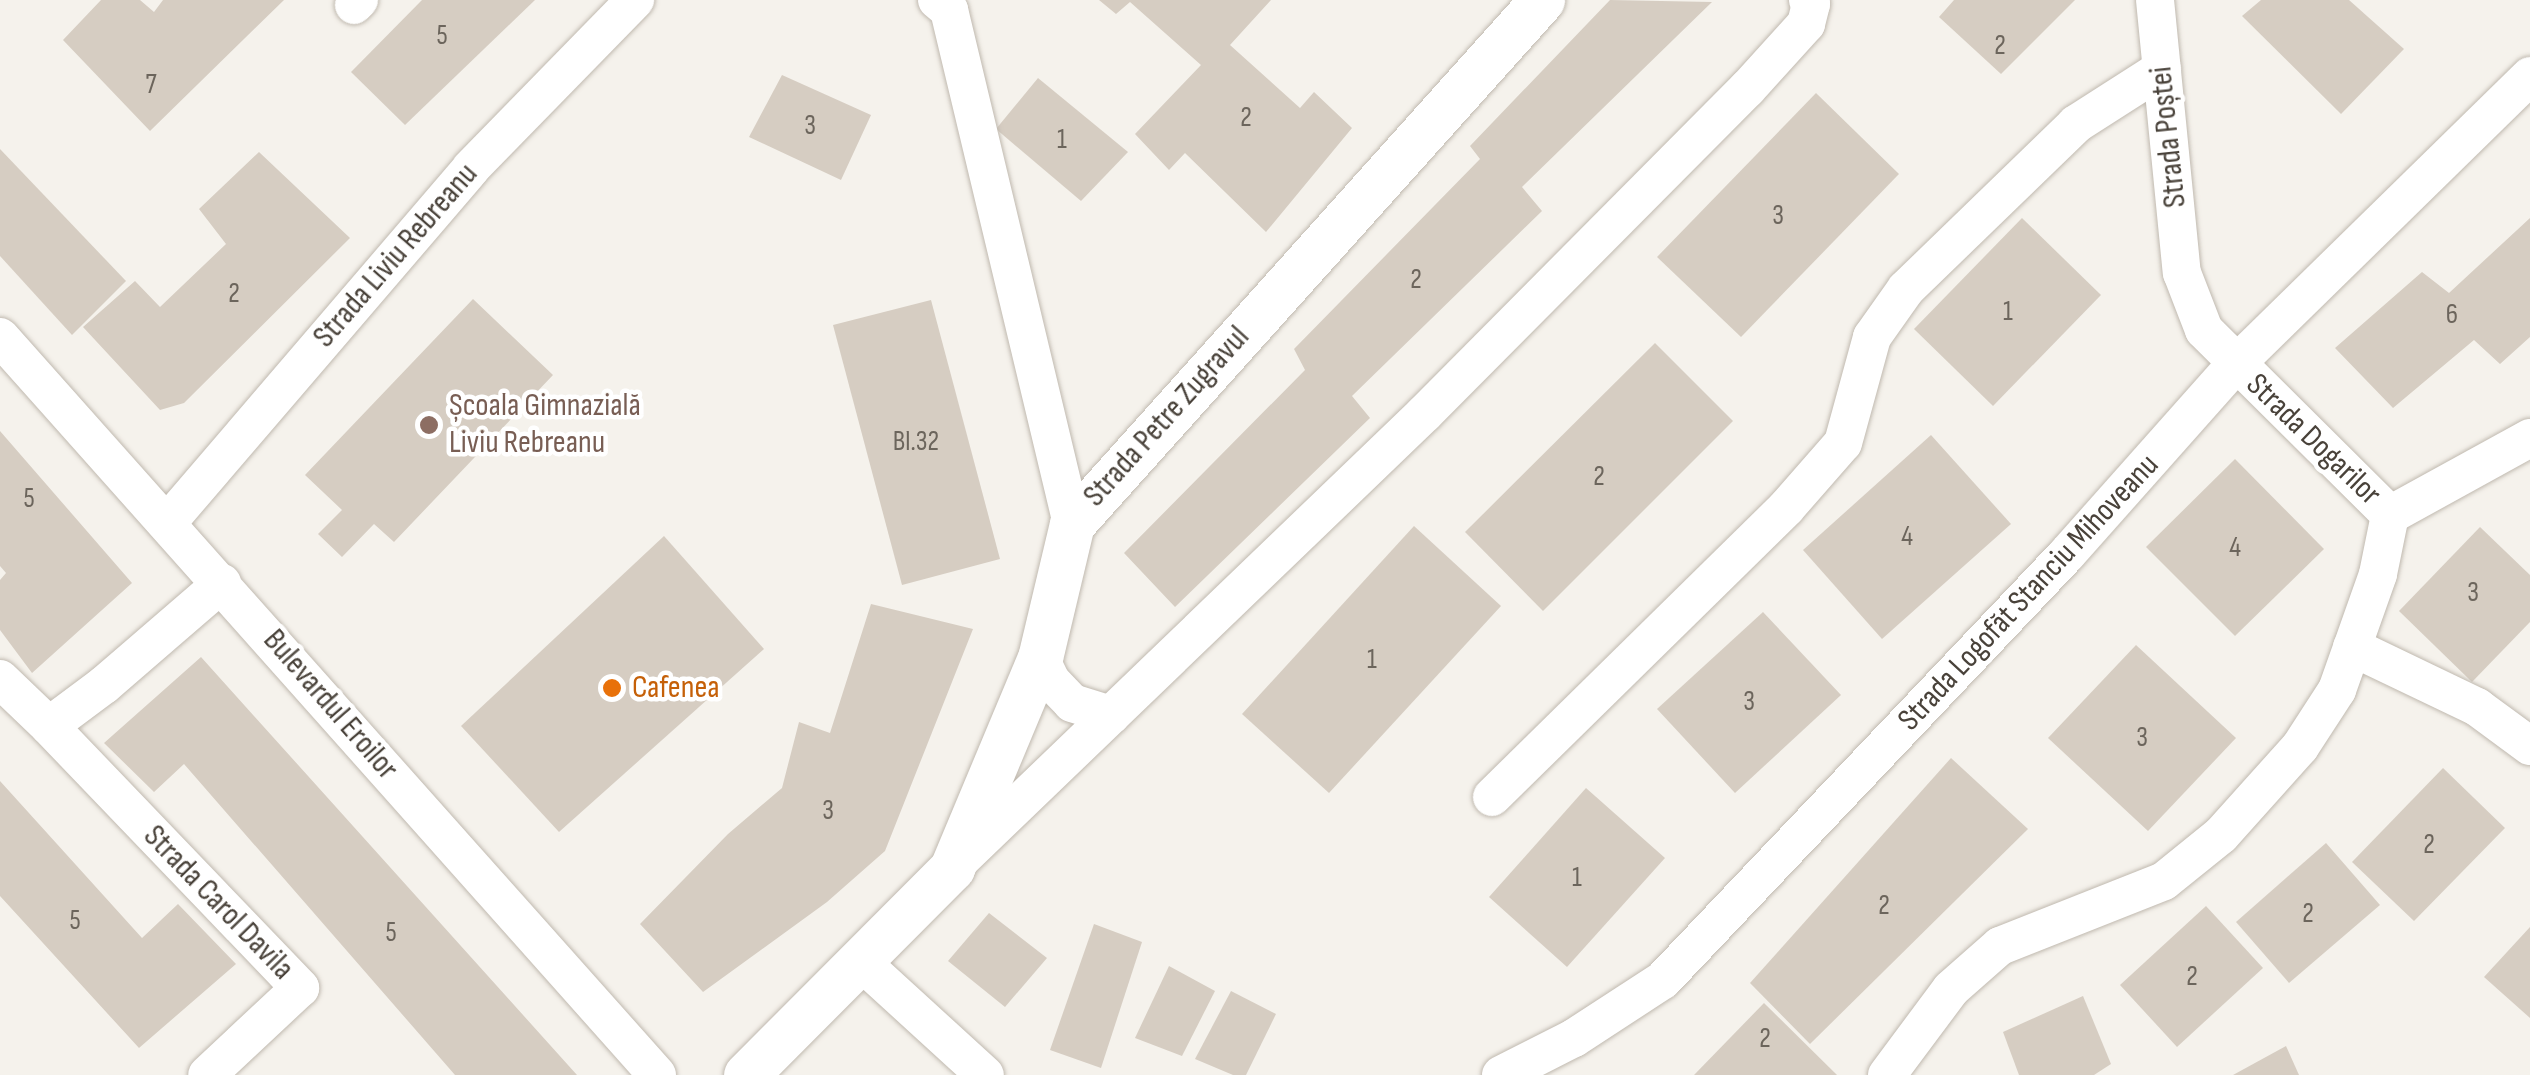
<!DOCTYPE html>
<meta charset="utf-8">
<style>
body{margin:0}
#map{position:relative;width:2530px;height:1075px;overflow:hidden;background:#f5f2ec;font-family:"Sofia Sans Condensed",sans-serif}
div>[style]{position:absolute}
.building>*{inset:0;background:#d6cdc2}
.roads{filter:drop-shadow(0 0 2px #c0b9af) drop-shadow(0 0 2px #c0b9af)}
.minor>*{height:38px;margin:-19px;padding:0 19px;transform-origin:19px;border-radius:19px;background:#fff}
.tertiary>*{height:45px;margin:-22.5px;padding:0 22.5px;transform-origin:22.5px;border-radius:22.5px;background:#fff}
.dots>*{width:28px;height:28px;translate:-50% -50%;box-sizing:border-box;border:5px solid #fff;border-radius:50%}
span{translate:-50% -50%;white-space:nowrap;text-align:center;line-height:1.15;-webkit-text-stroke:9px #fff;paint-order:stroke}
.number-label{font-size:28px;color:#6c655c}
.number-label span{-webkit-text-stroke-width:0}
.street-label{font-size:32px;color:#49423a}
.education-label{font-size:32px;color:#785e54}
.left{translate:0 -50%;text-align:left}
.food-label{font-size:32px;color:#c56008}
</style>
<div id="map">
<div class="building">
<i style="clip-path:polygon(101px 0,140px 0,154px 12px,163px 0,284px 0,150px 131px,63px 40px)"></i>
<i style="clip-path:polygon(422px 0,535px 0,405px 125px,351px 72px)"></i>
<i style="clip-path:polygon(1099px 0,1271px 0,1230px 45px,1300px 108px,1314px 92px,1352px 128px,1266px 232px,1185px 153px,1169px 170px,1135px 134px,1201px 65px,1130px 2px,1116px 14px)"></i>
<i style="clip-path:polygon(1610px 0,1712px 2px,1522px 187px,1542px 211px,1352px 396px,1370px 418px,1175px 607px,1124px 553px,1305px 370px,1294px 349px,1480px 159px,1470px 146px)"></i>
<i style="clip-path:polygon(1954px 0,2075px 0,2001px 74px,1939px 17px)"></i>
<i style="clip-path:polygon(2261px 0,2349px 0,2404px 49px,2341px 114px,2242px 16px)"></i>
<i style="clip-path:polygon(782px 75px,871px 115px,841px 180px,749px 137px)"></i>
<i style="clip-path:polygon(1038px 78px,1128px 152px,1081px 201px,996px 129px)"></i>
<i style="clip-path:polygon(1816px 93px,1899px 174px,1741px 337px,1657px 257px)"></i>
<i style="clip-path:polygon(0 149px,126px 281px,72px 335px,0 256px)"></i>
<i style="clip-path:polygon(259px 152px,350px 238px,184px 403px,160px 410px,83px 327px,135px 281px,160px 307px,226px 244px,199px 209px)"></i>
<i style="clip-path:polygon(2022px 218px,2101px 295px,1993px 406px,1914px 329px)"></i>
<i style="clip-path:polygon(2530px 218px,2530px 337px,2500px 364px,2474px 340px,2393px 408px,2335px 348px,2422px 272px,2449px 293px)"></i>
<i style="clip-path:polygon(473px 299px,553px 375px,394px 542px,374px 524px,342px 557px,318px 534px,342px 510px,305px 475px)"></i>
<i style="clip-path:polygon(931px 300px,1000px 559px,902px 585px,833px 325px)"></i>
<i style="clip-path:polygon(1655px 343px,1733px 421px,1543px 611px,1465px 532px)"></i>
<i style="clip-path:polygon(0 431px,132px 583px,32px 673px,0 630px,0 580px,6px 573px,0 566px)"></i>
<i style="clip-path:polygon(1931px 435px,2011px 524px,1882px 639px,1803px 550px)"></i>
<i style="clip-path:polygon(2235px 459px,2324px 549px,2235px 636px,2146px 547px)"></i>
<i style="clip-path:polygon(1414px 526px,1501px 606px,1329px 793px,1242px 714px)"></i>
<i style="clip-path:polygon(2480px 527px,2530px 575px,2530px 622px,2472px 682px,2399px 611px)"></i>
<i style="clip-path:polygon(664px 536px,764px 649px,559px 832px,461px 726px)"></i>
<i style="clip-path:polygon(871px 604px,973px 629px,885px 851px,827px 902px,703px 992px,640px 924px,728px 834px,782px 788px,799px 722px,830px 733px)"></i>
<i style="clip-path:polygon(1763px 612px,1841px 695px,1735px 793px,1657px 709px)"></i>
<i style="clip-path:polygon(2136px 645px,2236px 738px,2148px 831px,2048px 738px)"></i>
<i style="clip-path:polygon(201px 657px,577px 1075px,455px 1075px,184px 764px,154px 792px,104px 743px)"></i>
<i style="clip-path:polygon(1951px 758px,2028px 829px,1810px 1044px,1750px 983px)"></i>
<i style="clip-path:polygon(2443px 768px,2505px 828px,2414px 921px,2352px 862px)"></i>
<i style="clip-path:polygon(0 781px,142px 938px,178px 904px,236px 964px,139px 1048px,0 896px)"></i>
<i style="clip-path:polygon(1586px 788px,1665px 858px,1567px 967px,1489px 897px)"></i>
<i style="clip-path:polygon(2326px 843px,2380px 905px,2289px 983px,2236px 922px)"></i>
<i style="clip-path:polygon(2206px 906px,2263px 968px,2177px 1047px,2120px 985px)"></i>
<i style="clip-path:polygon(989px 913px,1047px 958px,1005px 1007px,948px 961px)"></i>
<i style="clip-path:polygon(1094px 924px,1142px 942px,1101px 1068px,1050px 1050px)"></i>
<i style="clip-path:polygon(2530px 927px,2530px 1018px,2484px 977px)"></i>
<i style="clip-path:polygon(1169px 966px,1215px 991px,1182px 1056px,1135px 1038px)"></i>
<i style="clip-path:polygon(1231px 991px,1276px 1014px,1246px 1075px,1233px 1075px,1195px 1059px)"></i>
<i style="clip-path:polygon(2083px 996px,2111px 1064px,2094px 1075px,2019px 1075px,2003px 1032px)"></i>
<i style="clip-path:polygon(1764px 1003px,1837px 1075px,1694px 1075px)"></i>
<i style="clip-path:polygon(2286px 1046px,2299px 1075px,2233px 1075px)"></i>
</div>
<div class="roads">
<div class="minor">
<i style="left:937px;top:0;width:16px;rotate:40deg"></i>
<i style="left:949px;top:10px;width:529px;rotate:76.54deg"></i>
<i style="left:2155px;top:0;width:274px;rotate:84.4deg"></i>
<i style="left:2182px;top:273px;width:61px;rotate:68.9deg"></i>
<i style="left:2204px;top:330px;width:262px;rotate:44.8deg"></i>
<i style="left:354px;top:5px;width:7px;rotate:-45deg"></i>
<i style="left:0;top:337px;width:988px;rotate:48.32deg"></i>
<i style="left:2390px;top:515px;width:160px;rotate:-28.8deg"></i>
<i style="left:168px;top:522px;width:466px;rotate:-49.4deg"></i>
<i style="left:471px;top:168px;width:235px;rotate:-45.7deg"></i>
<i style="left:2352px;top:647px;width:139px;rotate:25.6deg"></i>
<i style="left:2477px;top:707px;width:66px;rotate:36.3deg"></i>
<i style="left:1040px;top:658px;width:25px;rotate:64deg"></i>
<i style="left:1051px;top:681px;width:30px;rotate:46deg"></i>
<i style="left:1072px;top:703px;width:41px;rotate:17.1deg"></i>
<i style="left:0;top:679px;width:68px;rotate:43.8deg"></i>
<i style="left:49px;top:726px;width:69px;rotate:-36.7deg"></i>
<i style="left:104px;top:685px;width:156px;rotate:-40.8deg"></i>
<i style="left:49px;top:726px;width:363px;rotate:46.2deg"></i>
<i style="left:300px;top:988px;width:127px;rotate:136.9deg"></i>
<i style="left:1492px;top:797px;width:412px;rotate:-44.5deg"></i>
<i style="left:1786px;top:508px;width:86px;rotate:-48.8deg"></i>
<i style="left:1843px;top:443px;width:110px;rotate:-74.7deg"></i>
<i style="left:1872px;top:337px;width:59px;rotate:-54.7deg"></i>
<i style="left:1906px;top:289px;width:237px;rotate:-44.1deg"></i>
<i style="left:2076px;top:124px;width:102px;rotate:-32.6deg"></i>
<i style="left:957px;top:863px;width:649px;rotate:-43.88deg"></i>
<i style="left:1425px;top:413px;width:457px;rotate:-45.2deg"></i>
<i style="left:1747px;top:89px;width:88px;rotate:-47.8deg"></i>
<i style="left:1806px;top:24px;width:21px;rotate:-76deg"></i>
<i style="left:1811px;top:4px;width:5px;rotate:-127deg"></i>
<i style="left:860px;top:961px;width:169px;rotate:42.4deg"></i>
<i style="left:1501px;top:1075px;width:82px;rotate:-26.9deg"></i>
<i style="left:1574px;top:1038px;width:106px;rotate:-33.1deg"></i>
<i style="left:1663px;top:980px;width:587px;rotate:-46.52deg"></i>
<i style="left:2067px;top:554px;width:253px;rotate:-48.4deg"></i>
<i style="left:2235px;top:365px;width:413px;rotate:-44.4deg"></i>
<i style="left:1887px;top:1075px;width:107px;rotate:-53.3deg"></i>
<i style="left:1951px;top:989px;width:65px;rotate:-41.3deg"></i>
<i style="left:2000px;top:946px;width:176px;rotate:-21.6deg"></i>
<i style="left:2164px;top:881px;width:73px;rotate:-38.9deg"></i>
<i style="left:2221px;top:835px;width:118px;rotate:-48.1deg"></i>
<i style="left:2300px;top:747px;width:68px;rotate:-57deg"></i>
<i style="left:2337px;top:690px;width:123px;rotate:-70.5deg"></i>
<i style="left:2378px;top:574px;width:60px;rotate:-78.5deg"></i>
</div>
<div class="tertiary">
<i style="left:746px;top:1075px;width:292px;rotate:-45.1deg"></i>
<i style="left:952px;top:868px;width:228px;rotate:-67.3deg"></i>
<i style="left:1040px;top:658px;width:138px;rotate:-76.6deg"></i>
<i style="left:1072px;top:524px;width:704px;rotate:-48.11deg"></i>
</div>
</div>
<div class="dots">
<i style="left:429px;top:425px;background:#8d6e63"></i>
<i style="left:612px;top:688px;background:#e8710a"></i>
</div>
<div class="number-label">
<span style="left:442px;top:36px">5</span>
<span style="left:2000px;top:46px">2</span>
<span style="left:151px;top:85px">7</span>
<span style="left:1246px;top:118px">2</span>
<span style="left:810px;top:126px">3</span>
<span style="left:1062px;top:140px">1</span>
<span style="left:1778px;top:216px">3</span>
<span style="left:1416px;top:280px">2</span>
<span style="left:234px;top:294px">2</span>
<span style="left:2008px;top:312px">1</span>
<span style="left:2452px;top:315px">6</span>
<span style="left:916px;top:442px">Bl.32</span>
<span style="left:1599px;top:477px">2</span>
<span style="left:29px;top:499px">5</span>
<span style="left:1907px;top:537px">4</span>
<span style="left:2235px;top:548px">4</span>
<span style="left:2473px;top:593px">3</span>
<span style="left:1372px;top:660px">1</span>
<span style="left:1749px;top:702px">3</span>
<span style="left:2142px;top:738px">3</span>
<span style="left:828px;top:811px">3</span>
<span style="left:2429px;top:845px">2</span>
<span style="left:1577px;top:878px">1</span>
<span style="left:1884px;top:906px">2</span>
<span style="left:2308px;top:914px">2</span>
<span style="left:75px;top:921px">5</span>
<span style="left:391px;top:933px">5</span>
<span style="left:2192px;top:977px">2</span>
<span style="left:1765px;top:1039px">2</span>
</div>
<div class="street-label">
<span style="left:2169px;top:137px;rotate:-96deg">Strada Poștei</span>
<span style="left:396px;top:256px;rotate:-49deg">Strada Liviu Rebreanu</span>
<span style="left:1167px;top:417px;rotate:-48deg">Strada Petre Zugravul</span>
<span style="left:2313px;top:440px;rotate:44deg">Strada Dogarilor</span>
<span style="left:2029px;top:593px;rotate:-47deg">Strada Logofăt Stanciu Mihoveanu</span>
<span style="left:330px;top:705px;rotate:49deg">Bulevardul Eroilor</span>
<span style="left:218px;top:903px;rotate:46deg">Strada Carol Davila</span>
</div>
<div class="education-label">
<span class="left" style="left:449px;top:425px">Școala Gimnazială<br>Liviu Rebreanu</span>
</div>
<div class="food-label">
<span class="left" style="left:632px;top:688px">Cafenea</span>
</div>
</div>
